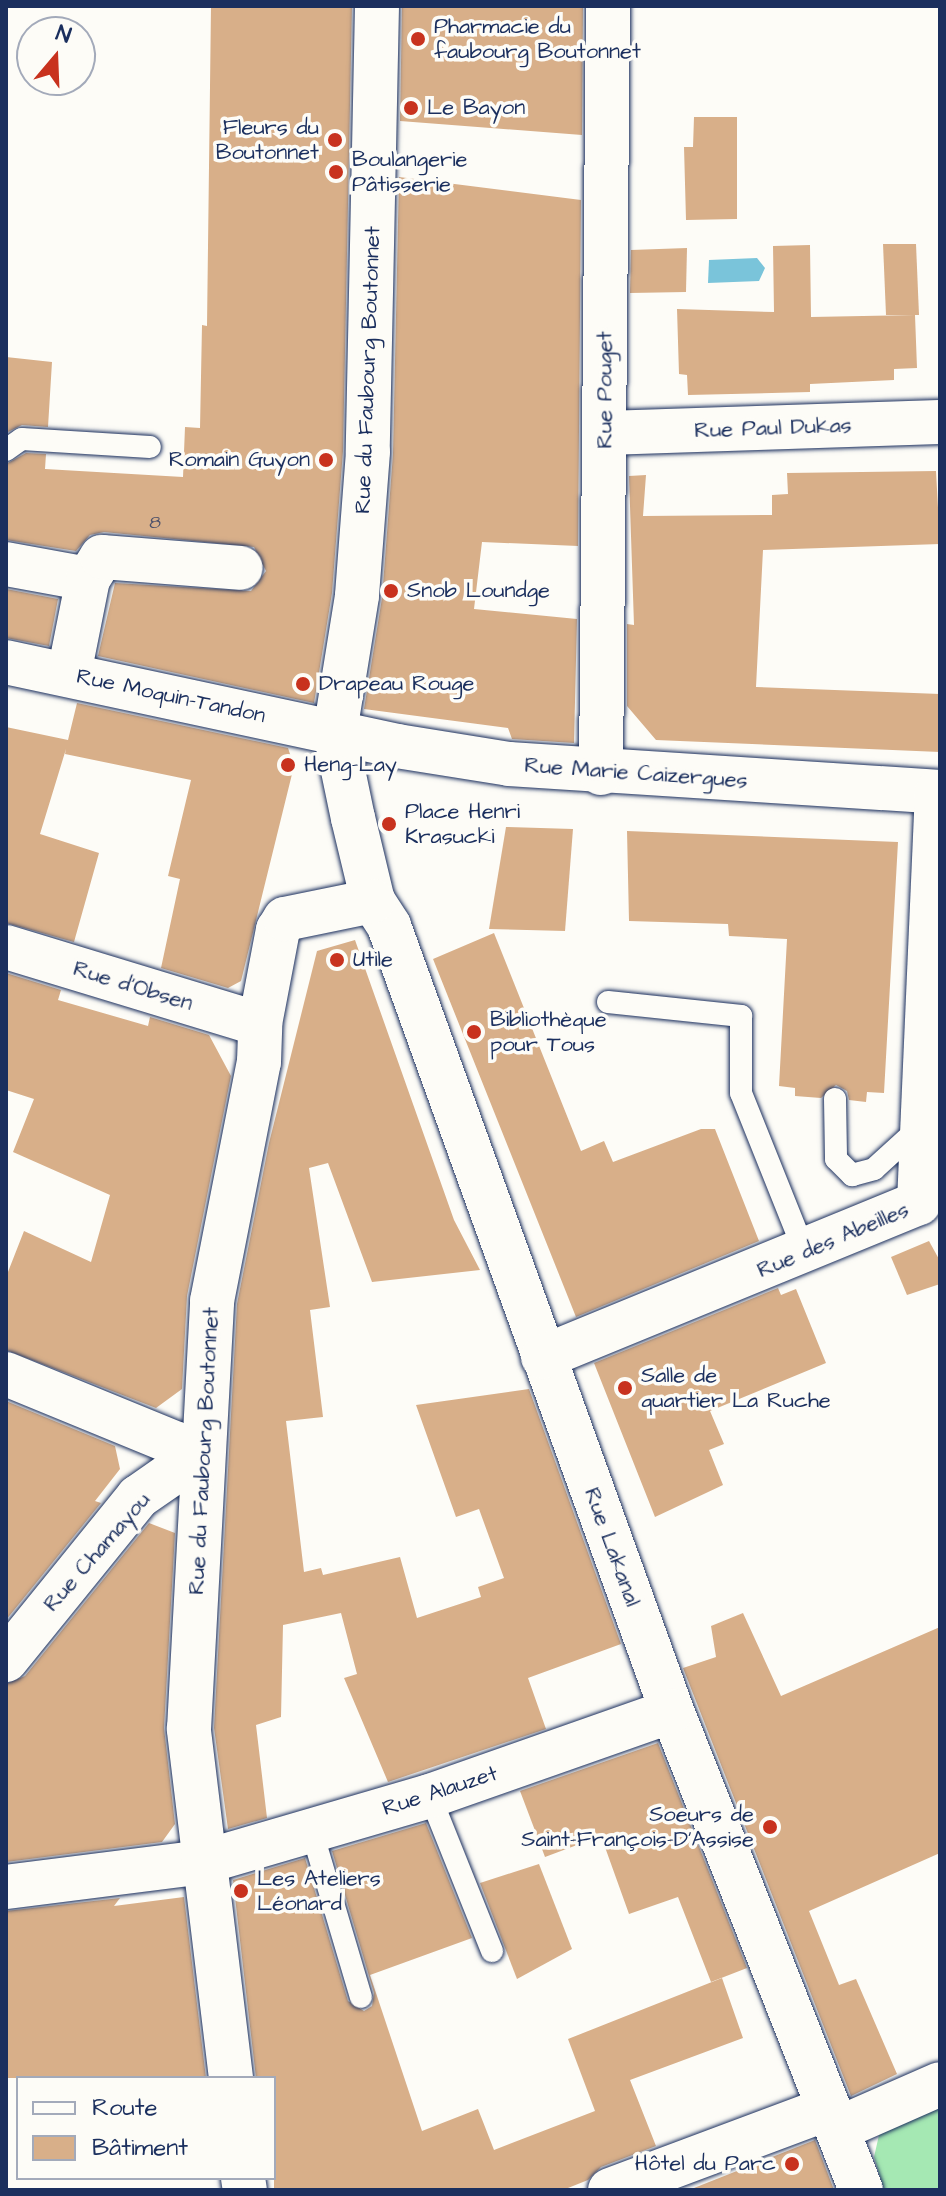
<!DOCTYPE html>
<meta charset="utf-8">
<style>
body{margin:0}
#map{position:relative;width:946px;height:2196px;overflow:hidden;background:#fdfcf7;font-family:"Architects Daughter",sans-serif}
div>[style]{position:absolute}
.green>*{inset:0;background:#a5e8b3}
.water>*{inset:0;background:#7ac4da}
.building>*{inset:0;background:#d8af89}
.roads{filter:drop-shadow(0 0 2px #1b2f5e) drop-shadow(0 0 2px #1b2f5e)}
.service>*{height:22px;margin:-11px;padding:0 11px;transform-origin:11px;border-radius:11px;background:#fdfcf7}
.minor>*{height:44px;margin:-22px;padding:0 22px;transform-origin:22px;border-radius:22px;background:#fdfcf7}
.dots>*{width:22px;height:22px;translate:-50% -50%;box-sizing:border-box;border:4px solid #fdfcf7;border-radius:50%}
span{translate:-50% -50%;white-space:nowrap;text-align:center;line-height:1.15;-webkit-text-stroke:7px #fdfcf7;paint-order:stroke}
.number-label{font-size:18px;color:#4a4f69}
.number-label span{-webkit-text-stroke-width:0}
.poi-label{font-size:22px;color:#1b2f5e}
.left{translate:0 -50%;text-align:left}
.right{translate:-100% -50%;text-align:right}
.street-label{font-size:22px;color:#1b2f5e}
.frame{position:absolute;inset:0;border:8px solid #1b2f5e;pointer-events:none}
.legend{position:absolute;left:16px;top:2076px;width:260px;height:104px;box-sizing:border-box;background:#fdfcf7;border:2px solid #a3aaba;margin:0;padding:10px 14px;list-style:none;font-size:24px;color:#1b2f5e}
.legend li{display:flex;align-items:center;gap:16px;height:40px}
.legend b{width:40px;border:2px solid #a3aaba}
.north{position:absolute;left:16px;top:16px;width:80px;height:80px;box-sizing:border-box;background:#fdfcf7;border:2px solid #a3aaba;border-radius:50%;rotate:19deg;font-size:22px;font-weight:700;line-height:32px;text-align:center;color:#1b2f5e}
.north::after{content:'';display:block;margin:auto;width:28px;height:36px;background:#c8321e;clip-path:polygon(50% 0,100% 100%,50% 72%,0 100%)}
</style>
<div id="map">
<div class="green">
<i style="clip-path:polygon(940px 2098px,940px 2190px,884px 2190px,874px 2157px,882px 2122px)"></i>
</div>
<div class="water">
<i style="clip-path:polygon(757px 258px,765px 268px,759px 281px,708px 283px,709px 260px)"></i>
</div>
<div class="building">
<i style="clip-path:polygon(211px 6px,352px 6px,343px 451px,332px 593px,314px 703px,98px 656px,115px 583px,251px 591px,266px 571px,254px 547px,104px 532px,90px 535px,76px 551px,6px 540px,6px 464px,26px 453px,46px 454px,45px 469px,183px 477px,185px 427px,200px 428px,202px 325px,207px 326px)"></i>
<i style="clip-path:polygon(402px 6px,583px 6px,582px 135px,400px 121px)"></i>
<i style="clip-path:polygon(694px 117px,737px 117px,737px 219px,686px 220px,684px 147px,693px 147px)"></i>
<i style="clip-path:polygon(399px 177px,581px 200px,578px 546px,482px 542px,474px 609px,577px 619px,574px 743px,512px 739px,508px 728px,364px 709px,382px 598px,393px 454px)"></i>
<i style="clip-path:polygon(883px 244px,916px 244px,919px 315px,886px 315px)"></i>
<i style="clip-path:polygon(810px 245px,811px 317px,915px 315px,917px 368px,894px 369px,894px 380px,810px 384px,810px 392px,688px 395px,687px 375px,679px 374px,677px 309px,774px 312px,773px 246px)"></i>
<i style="clip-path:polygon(687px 248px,686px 292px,630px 293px,631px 250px)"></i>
<i style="clip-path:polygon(6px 357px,52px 362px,48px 427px,22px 425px,6px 433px)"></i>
<i style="clip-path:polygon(936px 471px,940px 544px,763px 550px,756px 687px,940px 694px,940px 752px,656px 740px,627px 706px,627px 624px,634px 625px,629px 476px,646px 475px,643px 516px,772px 515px,772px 495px,788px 494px,787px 473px)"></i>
<i style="clip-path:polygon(6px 589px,58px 599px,49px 646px,6px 638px)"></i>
<i style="clip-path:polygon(77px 703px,288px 748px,294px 766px,241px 981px,228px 988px,161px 968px,180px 879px,168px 876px,191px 780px,65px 754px,66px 749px,40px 834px,99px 853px,74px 942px,6px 923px,6px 727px,68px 740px)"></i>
<i style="clip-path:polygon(506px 827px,573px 829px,565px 931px,489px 929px)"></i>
<i style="clip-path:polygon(627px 831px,898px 842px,884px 1093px,867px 1092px,866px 1102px,849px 1100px,847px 1091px,836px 1085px,821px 1098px,795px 1096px,795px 1088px,779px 1086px,787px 939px,729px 936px,728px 924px,629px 921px)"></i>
<i style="clip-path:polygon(494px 933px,581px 1151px,604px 1141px,613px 1162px,701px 1129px,715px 1129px,759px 1241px,576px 1317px,433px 959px)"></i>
<i style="clip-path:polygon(355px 940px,454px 1220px,480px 1270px,372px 1282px,328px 1163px,309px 1168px,330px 1307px,310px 1310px,323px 1417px,286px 1421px,304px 1572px,321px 1568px,323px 1575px,400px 1557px,417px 1618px,481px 1597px,478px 1587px,504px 1578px,479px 1509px,456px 1517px,416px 1405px,529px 1389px,621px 1644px,528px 1678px,546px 1729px,388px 1782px,344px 1678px,357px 1674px,341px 1613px,283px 1625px,281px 1717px,256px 1725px,267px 1818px,228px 1829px,214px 1728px,237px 1304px,269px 1143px,317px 951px)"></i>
<i style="clip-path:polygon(6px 973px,61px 990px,58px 1000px,148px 1026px,150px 1017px,209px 1035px,231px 1076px,187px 1296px,182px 1389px,156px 1408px,6px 1350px,6px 1277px,24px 1231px,91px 1262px,110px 1195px,13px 1152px,34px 1099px,6px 1090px)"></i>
<i style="clip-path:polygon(929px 1241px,940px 1261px,940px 1284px,907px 1295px,891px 1257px)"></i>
<i style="clip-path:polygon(778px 1288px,781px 1295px,796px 1289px,826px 1363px,710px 1411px,724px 1444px,709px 1450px,723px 1485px,655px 1517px,594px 1363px)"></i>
<i style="clip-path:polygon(6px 1401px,115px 1446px,120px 1469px,95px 1501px,101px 1503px,6px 1620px)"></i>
<i style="clip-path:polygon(149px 1523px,175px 1533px,164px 1728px,175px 1824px,162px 1842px,6px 1862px,6px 1684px,25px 1676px)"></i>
<i style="clip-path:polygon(743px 1613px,781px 1696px,940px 1627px,940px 1853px,809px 1911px,839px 1985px,856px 1979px,897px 2074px,851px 2096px,683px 1668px,716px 1657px,711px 1626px)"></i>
<i style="clip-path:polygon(658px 1743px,747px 1968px,711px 1982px,678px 1897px,629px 1914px,601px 1836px,545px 1857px,520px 1791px)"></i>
<i style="clip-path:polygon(426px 1823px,472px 1938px,370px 1975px,422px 2131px,478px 2109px,494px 2150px,595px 2111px,568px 2039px,722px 1978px,743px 2038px,630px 2080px,656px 2146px,601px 2167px,588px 2180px,563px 2190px,274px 2190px,274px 2078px,256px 2078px,233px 1880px,305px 1858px,348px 2001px,364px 2011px,372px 2006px,374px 1993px,332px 1851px)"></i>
<i style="clip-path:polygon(539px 1864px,572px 1949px,517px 1979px,480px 1883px)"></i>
<i style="clip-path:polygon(184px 1897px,206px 2078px,6px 2078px,6px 1911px,120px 1898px,114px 1906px)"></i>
<i style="clip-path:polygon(815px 2140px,834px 2190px,694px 2190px,694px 2188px)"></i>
</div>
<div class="roads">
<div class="service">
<i style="left:6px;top:450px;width:19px;rotate:-35deg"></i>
<i style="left:22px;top:439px;width:128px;rotate:3.6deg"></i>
<i style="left:608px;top:1002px;width:134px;rotate:6deg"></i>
<i style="left:741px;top:1016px;width:77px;rotate:90deg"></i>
<i style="left:741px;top:1093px;width:172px;rotate:68.2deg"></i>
<i style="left:835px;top:1099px;width:60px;rotate:89deg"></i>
<i style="left:836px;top:1159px;width:23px;rotate:45deg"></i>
<i style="left:852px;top:1175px;width:23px;rotate:-15deg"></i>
<i style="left:874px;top:1169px;width:61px;rotate:-42.3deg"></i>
<i style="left:430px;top:1796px;width:167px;rotate:68.2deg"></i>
<i style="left:312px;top:1832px;width:172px;rotate:73.5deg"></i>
</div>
<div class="minor">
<i style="left:377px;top:6px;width:446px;rotate:91.2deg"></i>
<i style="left:368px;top:452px;width:144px;rotate:94.4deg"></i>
<i style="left:357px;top:596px;width:138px;rotate:99.2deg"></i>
<i style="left:335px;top:732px;width:88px;rotate:78.2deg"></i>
<i style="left:353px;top:818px;width:85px;rotate:76.5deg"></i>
<i style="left:373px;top:901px;width:30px;rotate:57deg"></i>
<i style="left:389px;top:926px;width:834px;rotate:70.18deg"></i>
<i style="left:672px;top:1711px;width:515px;rotate:68.47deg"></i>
<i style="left:605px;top:433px;width:335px;rotate:-1.9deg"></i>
<i style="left:6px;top:564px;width:83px;rotate:10.4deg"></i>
<i style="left:6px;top:662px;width:400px;rotate:12.1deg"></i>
<i style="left:397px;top:746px;width:113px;rotate:9.1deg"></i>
<i style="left:509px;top:764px;width:432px;rotate:3.7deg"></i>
<i style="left:69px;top:674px;width:97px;rotate:-78.7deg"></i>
<i style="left:88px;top:579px;width:26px;rotate:-58deg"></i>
<i style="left:102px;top:557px;width:139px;rotate:4.5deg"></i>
<i style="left:601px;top:773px;width:767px;rotate:-89.48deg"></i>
<i style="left:6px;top:947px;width:265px;rotate:16.9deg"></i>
<i style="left:543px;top:1357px;width:406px;rotate:-22.3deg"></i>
<i style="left:919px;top:1203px;width:411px;rotate:-87.5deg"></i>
<i style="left:6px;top:1374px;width:185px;rotate:22.3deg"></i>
<i style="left:177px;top:1444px;width:31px;rotate:36deg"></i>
<i style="left:6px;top:1660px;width:210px;rotate:-51deg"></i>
<i style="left:138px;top:1497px;width:44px;rotate:-34.8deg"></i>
<i style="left:174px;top:1472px;width:30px;rotate:-20deg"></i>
<i style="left:6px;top:1887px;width:200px;rotate:-7.2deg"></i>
<i style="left:204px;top:1862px;width:235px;rotate:-16.3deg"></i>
<i style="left:430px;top:1796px;width:256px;rotate:-19.4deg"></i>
<i style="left:231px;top:2078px;width:352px;rotate:-96.9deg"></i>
<i style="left:189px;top:1729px;width:429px;rotate:-86.9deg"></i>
<i style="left:212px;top:1301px;width:244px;rotate:-78.9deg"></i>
<i style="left:259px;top:1062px;width:38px;rotate:-88deg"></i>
<i style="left:260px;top:1024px;width:96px;rotate:-79.2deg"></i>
<i style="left:278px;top:930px;width:13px;rotate:-58deg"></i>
<i style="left:285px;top:919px;width:90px;rotate:-11.6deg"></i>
<i style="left:840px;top:2128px;width:109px;rotate:-23.7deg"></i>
<i style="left:243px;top:2178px;width:12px;rotate:81deg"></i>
<i style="left:610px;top:2190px;width:232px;rotate:-20.5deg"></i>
</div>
</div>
<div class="dots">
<i style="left:418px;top:39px;background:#c8321e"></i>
<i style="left:411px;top:108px;background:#c8321e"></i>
<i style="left:335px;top:140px;background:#c8321e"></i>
<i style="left:336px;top:172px;background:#c8321e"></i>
<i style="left:326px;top:460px;background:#c8321e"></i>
<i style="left:391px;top:591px;background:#c8321e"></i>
<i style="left:303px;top:684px;background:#c8321e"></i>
<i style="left:288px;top:765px;background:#c8321e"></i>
<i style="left:389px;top:824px;background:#c8321e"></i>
<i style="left:337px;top:960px;background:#c8321e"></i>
<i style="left:474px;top:1032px;background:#c8321e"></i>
<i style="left:625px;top:1388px;background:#c8321e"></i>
<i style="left:770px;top:1827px;background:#c8321e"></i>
<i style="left:241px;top:1891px;background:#c8321e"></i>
<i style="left:792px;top:2164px;background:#c8321e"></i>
</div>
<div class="number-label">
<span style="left:155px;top:523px">8</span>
</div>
<div class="poi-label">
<span class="left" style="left:434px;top:39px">Pharmacie du<br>faubourg Boutonnet</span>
<span class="left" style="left:427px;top:108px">Le Bayon</span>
<span class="right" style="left:319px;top:140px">Fleurs du<br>Boutonnet</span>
<span class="left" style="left:352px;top:172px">Boulangerie<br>Pâtisserie</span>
<span class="right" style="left:310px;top:460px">Romain Guyon</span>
<span class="left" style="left:407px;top:591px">Snob Loundge</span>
<span class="left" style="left:319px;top:684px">Drapeau Rouge</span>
<span class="left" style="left:304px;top:765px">Heng-Lay</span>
<span class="left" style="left:405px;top:824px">Place Henri<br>Krasucki</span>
<span class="left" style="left:353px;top:960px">Utile</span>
<span class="left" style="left:490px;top:1032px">Bibliothèque<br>pour Tous</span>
<span class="left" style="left:641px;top:1388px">Salle de<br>quartier La Ruche</span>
<span class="right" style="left:754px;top:1827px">Soeurs de<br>Saint-François-D'Assise</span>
<span class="left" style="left:257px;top:1891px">Les Ateliers<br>Léonard</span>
<span class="right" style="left:776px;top:2164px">Hôtel du Parc</span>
</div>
<div class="street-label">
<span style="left:368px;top:370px;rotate:-88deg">Rue du Faubourg Boutonnet</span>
<span style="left:605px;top:390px;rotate:-90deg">Rue Pouget</span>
<span style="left:773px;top:428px;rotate:-2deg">Rue Paul Dukas</span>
<span style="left:171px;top:696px;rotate:12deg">Rue Moquin-Tandon</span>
<span style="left:636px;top:773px;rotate:4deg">Rue Marie Caizergues</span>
<span style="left:133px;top:986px;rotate:17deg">Rue d'Obsen</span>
<span style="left:833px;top:1240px;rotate:-23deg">Rue des Abeilles</span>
<span style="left:204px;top:1451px;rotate:-87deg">Rue du Faubourg Boutonnet</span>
<span style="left:612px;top:1547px;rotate:70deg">Rue Lakanal</span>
<span style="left:97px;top:1552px;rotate:-49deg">Rue Chamayou</span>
<span style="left:440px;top:1791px;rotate:-18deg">Rue Alauzet</span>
</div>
<div class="frame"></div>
<ul class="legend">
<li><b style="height:10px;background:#fdfcf7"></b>Route</li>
<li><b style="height:22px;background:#d8af89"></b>Bâtiment</li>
</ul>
<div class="north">N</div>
</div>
